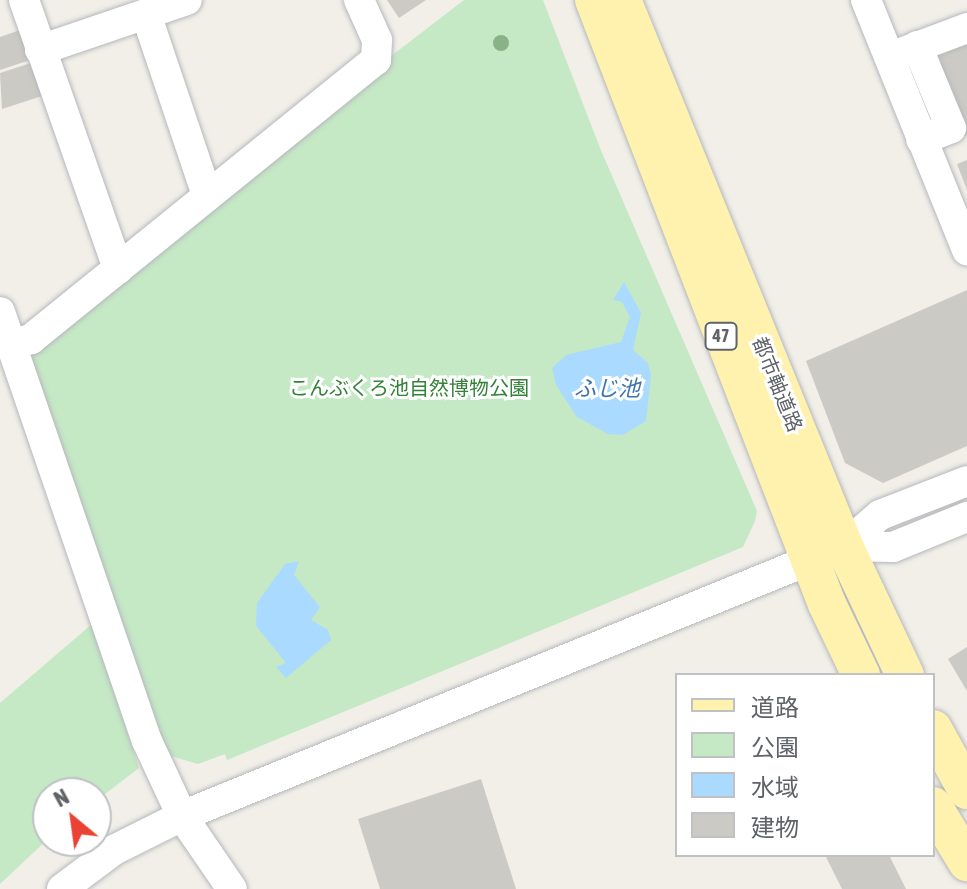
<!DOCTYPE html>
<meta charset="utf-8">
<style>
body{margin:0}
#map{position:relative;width:967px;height:889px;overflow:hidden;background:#f1efe8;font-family:"Asap Condensed","Noto Sans JP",sans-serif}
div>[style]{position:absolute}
.green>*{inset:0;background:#c5e8c5}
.water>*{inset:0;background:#aadaff}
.building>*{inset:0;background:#cccac5}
.roads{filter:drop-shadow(0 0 2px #b5b8bc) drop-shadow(0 0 2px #b5b8bc)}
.minor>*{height:30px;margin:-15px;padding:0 15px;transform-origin:15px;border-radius:15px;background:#fff}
.major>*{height:38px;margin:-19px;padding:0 19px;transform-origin:19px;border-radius:19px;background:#fff2af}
.trees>*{width:16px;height:16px;margin:-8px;border-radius:50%;background:#89b387}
span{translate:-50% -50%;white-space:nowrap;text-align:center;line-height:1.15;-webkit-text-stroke:6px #fff;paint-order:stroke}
.shield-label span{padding:2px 6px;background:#fff;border:2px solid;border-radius:6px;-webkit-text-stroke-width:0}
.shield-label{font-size:18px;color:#5f6368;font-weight:700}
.street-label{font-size:20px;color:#5f6368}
.park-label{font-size:20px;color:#348238}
.water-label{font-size:22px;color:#4174aa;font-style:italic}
.legend{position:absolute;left:675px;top:673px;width:260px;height:184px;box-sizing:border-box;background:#fff;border:2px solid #bfc1c3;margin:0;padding:10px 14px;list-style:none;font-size:24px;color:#5f6368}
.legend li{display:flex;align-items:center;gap:16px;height:40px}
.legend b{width:40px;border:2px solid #bfc1c3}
.north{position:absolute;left:32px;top:777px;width:80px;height:80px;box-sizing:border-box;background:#fff;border:2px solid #bfc1c3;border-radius:50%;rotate:331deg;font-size:22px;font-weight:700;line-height:32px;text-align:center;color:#5f6368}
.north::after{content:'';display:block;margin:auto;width:28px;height:36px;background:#ea4335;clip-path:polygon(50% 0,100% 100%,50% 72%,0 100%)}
</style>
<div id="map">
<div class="green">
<i style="clip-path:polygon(464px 0,543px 0,600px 148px,757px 511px,755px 521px,743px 547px,227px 760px,225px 754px,198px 764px,167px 755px,29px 353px,291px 133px)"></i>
<i style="clip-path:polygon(92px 624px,139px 768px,96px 801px,96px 793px,48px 793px,48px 839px,0 884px,0 703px)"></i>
</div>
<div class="water">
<i style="clip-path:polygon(624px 282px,641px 313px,633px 350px,648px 363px,651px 375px,646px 421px,623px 435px,608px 434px,577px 417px,556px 385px,552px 368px,566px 355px,621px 342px,630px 317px,622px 302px,613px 300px)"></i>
<i style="clip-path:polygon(299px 561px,294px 575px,320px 607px,311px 620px,328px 630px,331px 640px,286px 678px,276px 667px,286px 663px,256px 626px,257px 603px,285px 564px)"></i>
</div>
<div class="building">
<i style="clip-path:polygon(387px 0,426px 0,399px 18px)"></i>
<i style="clip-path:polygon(23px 29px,33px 59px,0 70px,0 37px)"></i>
<i style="clip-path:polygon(967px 38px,967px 135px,964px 137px,934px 65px,941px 62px,936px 51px)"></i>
<i style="clip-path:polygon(34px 62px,45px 95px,2px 109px,0 73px)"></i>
<i style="clip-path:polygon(967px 160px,967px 190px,957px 164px)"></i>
<i style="clip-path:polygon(967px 290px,967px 446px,883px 483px,845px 463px,806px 361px)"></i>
<i style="clip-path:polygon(967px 647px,967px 691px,948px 659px)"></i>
<i style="clip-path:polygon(481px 779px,516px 889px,380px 889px,358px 819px)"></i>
<i style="clip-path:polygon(825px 855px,889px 855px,906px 889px,842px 889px)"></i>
</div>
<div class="roads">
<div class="minor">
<i style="left:24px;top:0;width:285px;rotate:70.7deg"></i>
<i style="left:866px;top:0;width:270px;rotate:68deg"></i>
<i style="left:146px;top:14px;width:191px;rotate:71.4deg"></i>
<i style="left:917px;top:46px;width:89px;rotate:67.5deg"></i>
<i style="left:951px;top:128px;width:32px;rotate:158deg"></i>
<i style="left:40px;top:50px;width:155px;rotate:-18.8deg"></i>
<i style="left:898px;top:54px;width:74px;rotate:-20.6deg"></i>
<i style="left:0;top:312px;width:453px;rotate:71.1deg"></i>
<i style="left:147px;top:741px;width:83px;rotate:65deg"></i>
<i style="left:182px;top:816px;width:88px;rotate:55.6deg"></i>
<i style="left:10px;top:344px;width:22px;rotate:-13deg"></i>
<i style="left:31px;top:339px;width:444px;rotate:-39deg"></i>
<i style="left:376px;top:60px;width:20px;rotate:-87deg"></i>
<i style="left:377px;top:40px;width:44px;rotate:-114.2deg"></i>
<i style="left:844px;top:546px;width:49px;rotate:1.2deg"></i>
<i style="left:893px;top:547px;width:80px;rotate:-22.1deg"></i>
<i style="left:62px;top:889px;width:65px;rotate:-36.9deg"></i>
<i style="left:114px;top:850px;width:76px;rotate:-26.6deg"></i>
<i style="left:182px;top:816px;width:715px;rotate:-22.19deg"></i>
<i style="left:844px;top:546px;width:48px;rotate:-40.7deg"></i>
<i style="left:880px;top:515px;width:93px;rotate:-21.3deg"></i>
</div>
<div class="major">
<i style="left:594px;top:0;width:647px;rotate:68.91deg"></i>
<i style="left:827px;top:604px;width:79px;rotate:64.4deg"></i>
<i style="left:622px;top:0;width:589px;rotate:67.87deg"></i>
<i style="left:844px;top:546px;width:143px;rotate:64.7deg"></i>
<i style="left:933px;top:729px;width:70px;rotate:60.9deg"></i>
<i style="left:933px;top:806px;width:66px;rotate:58.7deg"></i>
</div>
</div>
<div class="trees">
<i style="left:501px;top:43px"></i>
</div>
<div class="shield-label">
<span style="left:721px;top:336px">47</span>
</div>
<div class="street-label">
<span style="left:778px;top:384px;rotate:68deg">都市軸道路</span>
</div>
<div class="park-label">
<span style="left:409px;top:387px">こんぶくろ池自然博物公園</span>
</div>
<div class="water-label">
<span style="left:607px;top:389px">ふじ池</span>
</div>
<ul class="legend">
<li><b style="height:10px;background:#fff2af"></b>道路</li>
<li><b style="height:22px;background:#c5e8c5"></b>公園</li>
<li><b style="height:22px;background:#aadaff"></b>水域</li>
<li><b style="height:22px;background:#cccac5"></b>建物</li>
</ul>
<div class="north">N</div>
</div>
